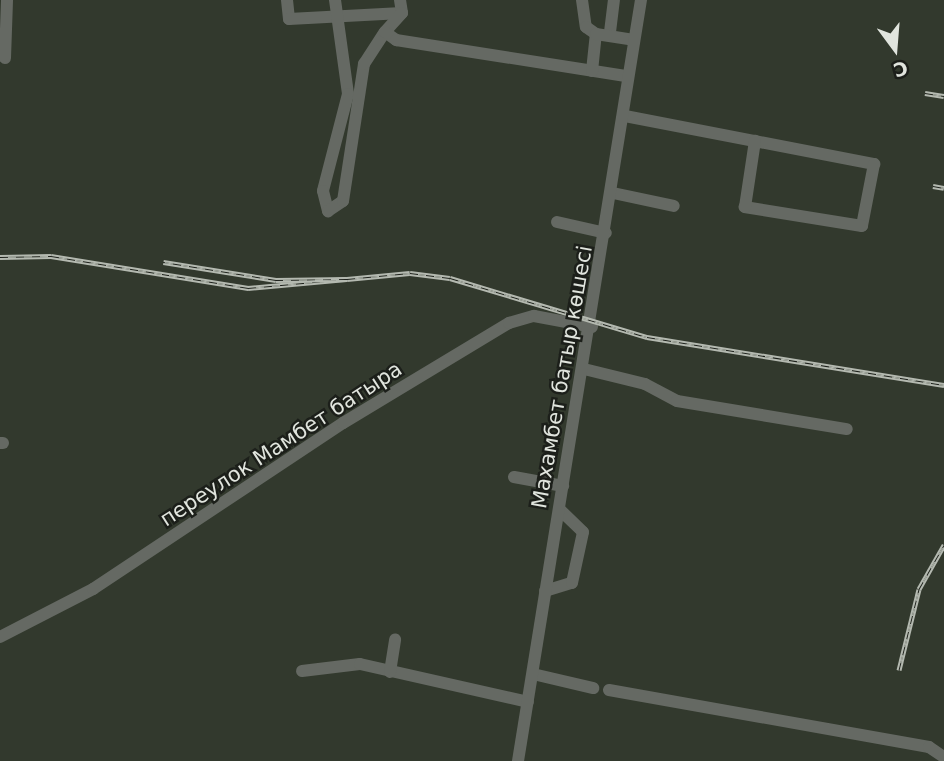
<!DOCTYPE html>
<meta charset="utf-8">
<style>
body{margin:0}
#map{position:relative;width:944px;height:761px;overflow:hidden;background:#32392d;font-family:"DejaVu Sans",sans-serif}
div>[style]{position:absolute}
.minor>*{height:12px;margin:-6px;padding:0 6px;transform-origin:6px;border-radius:6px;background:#656963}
.rail>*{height:5px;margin-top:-2.5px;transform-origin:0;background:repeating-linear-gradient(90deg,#1c1f1a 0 8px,#b4b9b0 0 16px);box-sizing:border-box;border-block:2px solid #b4b9b0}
span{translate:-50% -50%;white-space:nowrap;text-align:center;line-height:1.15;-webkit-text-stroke:5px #1c1f1a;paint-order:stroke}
.street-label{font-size:21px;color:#e1e5de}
.north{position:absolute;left:860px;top:14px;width:70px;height:70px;-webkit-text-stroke:5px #1c1f1a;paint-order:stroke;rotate:164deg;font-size:19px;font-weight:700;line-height:28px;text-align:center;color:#e1e5de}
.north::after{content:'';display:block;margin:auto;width:24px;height:32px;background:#e1e5de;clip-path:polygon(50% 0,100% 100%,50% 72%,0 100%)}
</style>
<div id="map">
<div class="minor">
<i style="left:287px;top:0;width:19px;rotate:84deg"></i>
<i style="left:289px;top:19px;width:113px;rotate:-3deg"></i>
<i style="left:335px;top:0;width:95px;rotate:82.1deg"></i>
<i style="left:348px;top:94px;width:100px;rotate:104.5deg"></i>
<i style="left:323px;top:191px;width:21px;rotate:76deg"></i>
<i style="left:328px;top:211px;width:18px;rotate:-34deg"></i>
<i style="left:343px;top:201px;width:139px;rotate:-81.3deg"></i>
<i style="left:364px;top:64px;width:38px;rotate:-57deg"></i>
<i style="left:400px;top:0;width:13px;rotate:81deg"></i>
<i style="left:402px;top:13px;width:25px;rotate:132deg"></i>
<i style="left:385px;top:32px;width:14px;rotate:36deg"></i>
<i style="left:396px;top:40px;width:234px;rotate:8.9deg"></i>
<i style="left:582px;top:0;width:27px;rotate:82deg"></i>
<i style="left:586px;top:27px;width:12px;rotate:35deg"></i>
<i style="left:610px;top:32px;width:32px;rotate:-83deg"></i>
<i style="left:5px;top:58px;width:58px;rotate:-88deg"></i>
<i style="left:592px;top:71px;width:37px;rotate:-84deg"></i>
<i style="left:596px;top:34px;width:38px;rotate:9deg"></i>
<i style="left:625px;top:116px;width:254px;rotate:10.9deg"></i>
<i style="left:874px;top:164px;width:63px;rotate:101deg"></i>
<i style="left:862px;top:226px;width:119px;rotate:-170.8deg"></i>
<i style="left:745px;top:207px;width:67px;rotate:-81.4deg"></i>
<i style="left:613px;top:193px;width:62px;rotate:12deg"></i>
<i style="left:557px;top:222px;width:50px;rotate:12.7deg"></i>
<i style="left:584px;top:369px;width:63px;rotate:13.8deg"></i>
<i style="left:645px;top:384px;width:36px;rotate:28deg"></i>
<i style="left:677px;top:401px;width:172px;rotate:9.4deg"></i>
<i style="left:0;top:443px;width:3px"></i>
<i style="left:514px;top:477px;width:50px;rotate:10.4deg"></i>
<i style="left:545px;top:591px;width:28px;rotate:-17deg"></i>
<i style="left:572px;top:583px;width:52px;rotate:-77.8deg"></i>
<i style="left:583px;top:532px;width:33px;rotate:-136deg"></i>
<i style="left:0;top:637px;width:105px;rotate:-27.3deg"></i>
<i style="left:93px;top:589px;width:300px;rotate:-33.6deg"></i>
<i style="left:343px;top:423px;width:194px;rotate:-31.1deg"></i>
<i style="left:509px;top:323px;width:26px;rotate:-16deg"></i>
<i style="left:534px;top:316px;width:59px;rotate:10.7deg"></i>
<i style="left:302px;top:671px;width:58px;rotate:-6.9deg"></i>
<i style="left:360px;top:664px;width:172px;rotate:12.7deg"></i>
<i style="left:390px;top:672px;width:33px;rotate:-81deg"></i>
<i style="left:533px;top:674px;width:62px;rotate:13.1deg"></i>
<i style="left:609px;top:690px;width:325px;rotate:10.1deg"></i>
<i style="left:929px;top:747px;width:18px;rotate:34deg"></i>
<i style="left:518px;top:761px;width:771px;rotate:-80.82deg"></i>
</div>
<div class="rail">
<i style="left:925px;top:93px;width:19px;rotate:9deg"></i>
<i style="left:933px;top:186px;width:11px;rotate:10deg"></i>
<i style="left:0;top:257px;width:51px;rotate:-1.1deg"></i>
<i style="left:51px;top:256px;width:200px;rotate:9.2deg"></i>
<i style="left:248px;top:288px;width:99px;rotate:-5.2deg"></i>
<i style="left:347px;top:279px;width:71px;rotate:179.2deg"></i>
<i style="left:276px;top:280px;width:114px;rotate:-170.9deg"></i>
<i style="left:347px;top:279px;width:63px;rotate:-5.4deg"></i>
<i style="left:410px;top:273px;width:40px;rotate:7.1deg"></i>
<i style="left:450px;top:278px;width:206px;rotate:16.7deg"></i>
<i style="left:647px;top:337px;width:301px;rotate:9.2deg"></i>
<i style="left:899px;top:670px;width:83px;rotate:-76.1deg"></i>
<i style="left:919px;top:589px;width:51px;rotate:-60.4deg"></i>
</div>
<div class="street-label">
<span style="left:562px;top:377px;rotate:-80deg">Махамбет батыр көшесі</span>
<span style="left:281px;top:444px;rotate:-33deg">переулок Мамбет батыра</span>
</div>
<div class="north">С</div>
</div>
